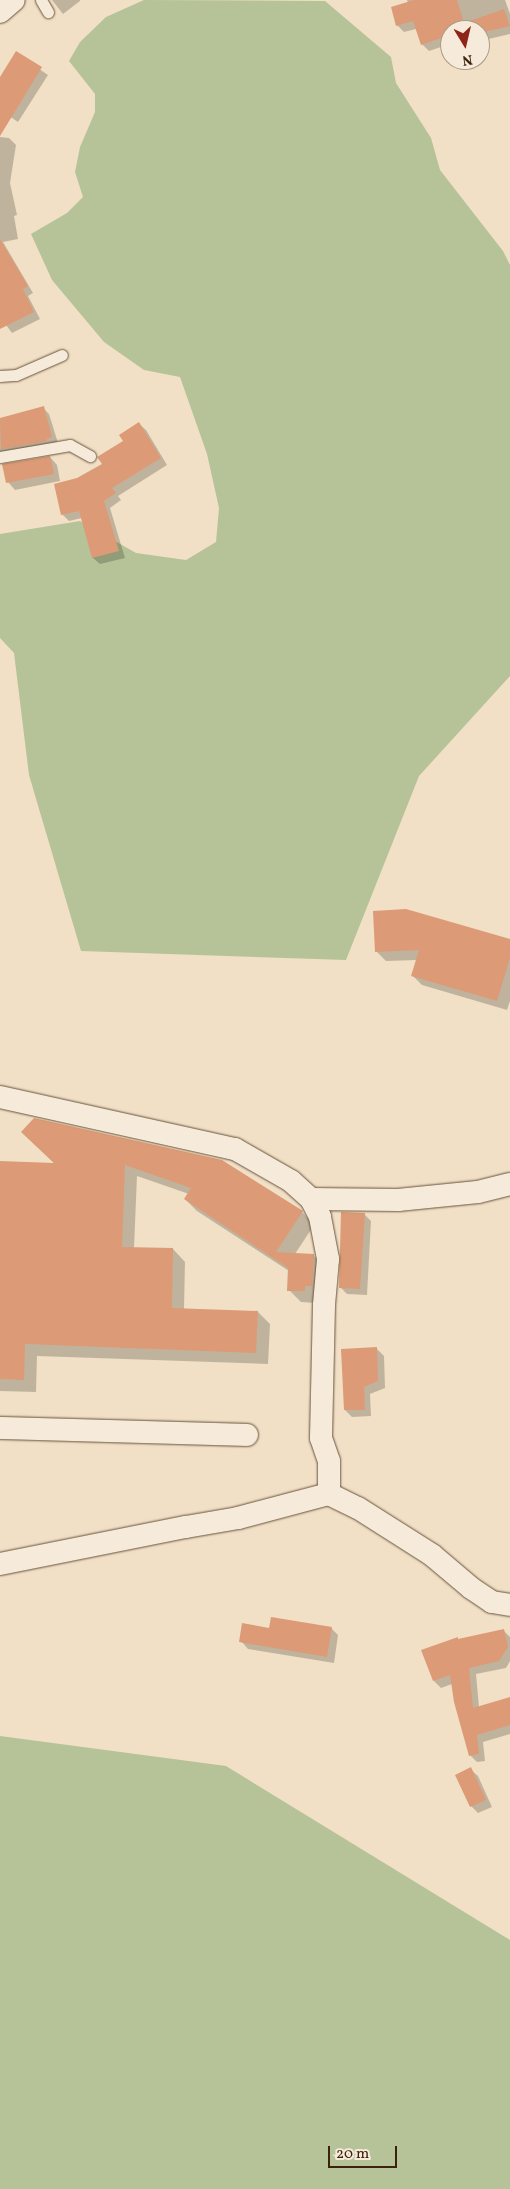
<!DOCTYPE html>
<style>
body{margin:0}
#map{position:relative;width:510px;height:2189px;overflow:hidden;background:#f1e0c6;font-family:Vollkorn,serif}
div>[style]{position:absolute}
.green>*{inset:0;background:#b6c398}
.shadow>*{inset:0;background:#0003}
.building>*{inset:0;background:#dc9a76}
.roads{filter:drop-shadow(0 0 1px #68523b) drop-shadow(0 0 1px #68523b)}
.lane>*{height:11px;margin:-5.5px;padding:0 5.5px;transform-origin:5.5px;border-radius:5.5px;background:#f6ebda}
.street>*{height:22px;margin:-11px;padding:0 11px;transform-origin:11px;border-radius:11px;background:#f6ebda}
span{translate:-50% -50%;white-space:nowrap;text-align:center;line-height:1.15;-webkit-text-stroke:4px #f6ebda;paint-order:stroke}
.north{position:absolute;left:440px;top:20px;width:50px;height:50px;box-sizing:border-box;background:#f6ebda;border:1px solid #ab9b88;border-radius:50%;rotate:171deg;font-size:14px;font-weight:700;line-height:20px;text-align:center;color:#3b220d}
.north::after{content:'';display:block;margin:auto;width:18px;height:22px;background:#8f2418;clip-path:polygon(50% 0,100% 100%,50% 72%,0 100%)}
.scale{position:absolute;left:328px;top:2146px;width:69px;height:22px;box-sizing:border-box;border:2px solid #3b220d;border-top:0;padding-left:6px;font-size:15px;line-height:18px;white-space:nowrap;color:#3b220d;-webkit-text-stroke:4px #f6ebda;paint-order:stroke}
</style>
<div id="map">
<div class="green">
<i style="clip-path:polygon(144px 0,325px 1px,391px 57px,396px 83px,431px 138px,440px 170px,503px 251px,510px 265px,510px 676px,419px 776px,346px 960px,81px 951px,29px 775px,14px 653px,0 638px,0 534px,80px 521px,136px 553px,186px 560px,216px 542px,219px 508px,207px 454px,180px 377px,144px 370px,104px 342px,52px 280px,31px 234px,67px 213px,83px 197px,75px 172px,80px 147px,95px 112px,95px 94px,69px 61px,80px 42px,106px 17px)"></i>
<i style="clip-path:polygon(0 1736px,226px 1766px,510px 1940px,510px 2189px,0 2189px)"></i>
</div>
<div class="shadow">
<i style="clip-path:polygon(52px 0,80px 0,80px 1px,63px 14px)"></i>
<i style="clip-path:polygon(407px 0,505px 0,510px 14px,510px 34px,480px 41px,480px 30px,450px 30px,450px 44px,429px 51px,422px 44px,416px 29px,404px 32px,397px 25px,408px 3px)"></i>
<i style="clip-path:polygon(16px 53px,48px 75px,18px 122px,0 110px,0 80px)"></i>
<i style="clip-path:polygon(0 137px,9px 138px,16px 145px,10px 183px,17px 215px,14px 216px,18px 239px,3px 242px,33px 293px,28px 296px,40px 319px,12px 333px,0 317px)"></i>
<i style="clip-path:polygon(43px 408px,49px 414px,58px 443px,0 459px,0 420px)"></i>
<i style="clip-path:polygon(139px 424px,146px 430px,167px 465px,118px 496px,121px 500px,110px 508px,125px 558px,100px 564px,93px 558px,82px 518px,69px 521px,62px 514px,77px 479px,103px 464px)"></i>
<i style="clip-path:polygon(50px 457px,57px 465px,60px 481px,15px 490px,8px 482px)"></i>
<i style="clip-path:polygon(510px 941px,510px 1001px,507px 1010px,422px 985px,412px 975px,417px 960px,386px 961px,376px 951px)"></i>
<i style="clip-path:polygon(22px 1132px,302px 1212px,314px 1225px,295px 1254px,313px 1255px,325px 1267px,316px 1303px,301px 1302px,289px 1290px,289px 1271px,197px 1211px,185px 1199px,189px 1194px,137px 1176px,134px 1248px,173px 1249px,185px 1262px,184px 1309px,258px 1312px,270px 1324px,268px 1364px,37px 1356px,36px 1392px,0 1391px,0 1163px,56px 1165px)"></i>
<i style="clip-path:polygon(364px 1214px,371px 1221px,367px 1295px,347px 1294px,340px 1287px)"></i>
<i style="clip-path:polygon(376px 1348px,384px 1356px,385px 1388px,370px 1394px,371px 1416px,352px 1417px,345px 1410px)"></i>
<i style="clip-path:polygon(331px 1628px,338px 1635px,334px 1663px,248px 1649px,241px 1641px,270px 1630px)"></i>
<i style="clip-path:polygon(503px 1630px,510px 1637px,510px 1661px,506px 1668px,476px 1674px,479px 1707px,510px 1700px,510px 1734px,483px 1742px,485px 1761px,477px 1762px,470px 1755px,452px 1684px,441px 1688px,434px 1681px,459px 1640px)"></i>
<i style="clip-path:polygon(470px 1769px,478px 1776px,492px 1807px,478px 1813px,471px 1806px)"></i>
</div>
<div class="building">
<i style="clip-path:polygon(414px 0,457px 0,464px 23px,504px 9px,510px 26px,480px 33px,480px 30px,450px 30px,450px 35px,421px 45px,413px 21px,396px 26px,391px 7px)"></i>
<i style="clip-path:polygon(16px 51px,42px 67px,0 136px,0 77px)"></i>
<i style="clip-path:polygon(0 239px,28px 286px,23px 289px,34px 312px,0 329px)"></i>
<i style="clip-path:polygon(44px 406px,52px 437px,47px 439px,47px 441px,1px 449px,0 418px)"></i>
<i style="clip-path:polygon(139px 422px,161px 458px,112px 488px,116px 493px,104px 501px,119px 551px,92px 558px,79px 511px,61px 515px,54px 484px,77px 478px,102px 464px,97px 457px,123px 441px,119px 435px)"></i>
<i style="clip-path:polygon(50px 456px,54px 474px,6px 483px,2px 464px)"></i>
<i style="clip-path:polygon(406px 909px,510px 939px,510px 958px,497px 1001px,411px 976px,419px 950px,375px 952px,373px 911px)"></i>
<i style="clip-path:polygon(34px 1118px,222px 1160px,303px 1211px,276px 1252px,314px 1254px,312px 1286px,305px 1286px,305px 1291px,287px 1291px,288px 1268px,184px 1199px,191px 1188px,125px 1165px,122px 1247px,173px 1248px,172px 1308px,258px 1311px,256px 1353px,25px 1344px,24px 1380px,0 1379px,0 1161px,54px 1163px,21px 1132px)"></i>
<i style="clip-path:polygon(341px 1212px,365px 1213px,360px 1289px,339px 1288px)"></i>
<i style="clip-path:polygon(377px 1347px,378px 1381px,364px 1387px,365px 1410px,344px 1410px,341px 1349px)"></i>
<i style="clip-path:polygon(271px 1617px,332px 1627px,327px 1657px,239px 1642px,242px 1623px,269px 1628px)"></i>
<i style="clip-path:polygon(504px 1629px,508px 1647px,499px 1661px,469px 1668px,473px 1708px,510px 1697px,510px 1725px,477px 1735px,479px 1754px,469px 1756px,454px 1702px,450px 1675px,433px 1681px,421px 1650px,458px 1637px,458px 1639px)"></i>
<i style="clip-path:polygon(471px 1767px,486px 1800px,470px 1807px,455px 1775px)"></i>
</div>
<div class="roads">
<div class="lane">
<i style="left:41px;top:0;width:14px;rotate:60deg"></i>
<i style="left:0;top:376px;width:16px;rotate:-4deg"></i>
<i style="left:16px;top:375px;width:50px;rotate:-23.5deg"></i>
<i style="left:0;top:457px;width:71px;rotate:-9.7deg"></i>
<i style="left:70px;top:445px;width:23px;rotate:29deg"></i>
</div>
<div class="street">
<i style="left:0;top:12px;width:18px;rotate:-41deg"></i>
<i style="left:0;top:1097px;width:241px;rotate:12.5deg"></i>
<i style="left:235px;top:1149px;width:64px;rotate:29.7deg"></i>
<i style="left:291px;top:1181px;width:27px;rotate:42deg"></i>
<i style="left:311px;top:1199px;width:20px;rotate:63deg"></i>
<i style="left:320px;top:1217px;width:43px;rotate:79.2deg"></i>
<i style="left:328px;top:1259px;width:46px;rotate:95deg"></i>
<i style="left:324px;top:1305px;width:133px;rotate:91.3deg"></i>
<i style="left:321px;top:1438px;width:24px;rotate:71deg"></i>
<i style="left:329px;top:1461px;width:33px;rotate:90deg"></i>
<i style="left:329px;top:1494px;width:32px;rotate:26deg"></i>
<i style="left:358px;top:1508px;width:88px;rotate:32.4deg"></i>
<i style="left:432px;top:1555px;width:51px;rotate:40.2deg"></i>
<i style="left:471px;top:1588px;width:25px;rotate:34deg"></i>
<i style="left:492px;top:1602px;width:18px;rotate:9deg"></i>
<i style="left:311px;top:1199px;width:87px;rotate:0.7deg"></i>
<i style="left:398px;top:1200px;width:80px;rotate:-5.7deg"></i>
<i style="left:478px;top:1192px;width:33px;rotate:-14deg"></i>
<i style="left:0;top:1428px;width:247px;rotate:1.6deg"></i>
<i style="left:0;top:1564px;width:190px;rotate:-11.3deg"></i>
<i style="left:186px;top:1527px;width:53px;rotate:-9.8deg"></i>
<i style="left:238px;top:1518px;width:94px;rotate:-14.8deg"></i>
</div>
</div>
<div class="north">N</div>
<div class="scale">20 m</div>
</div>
